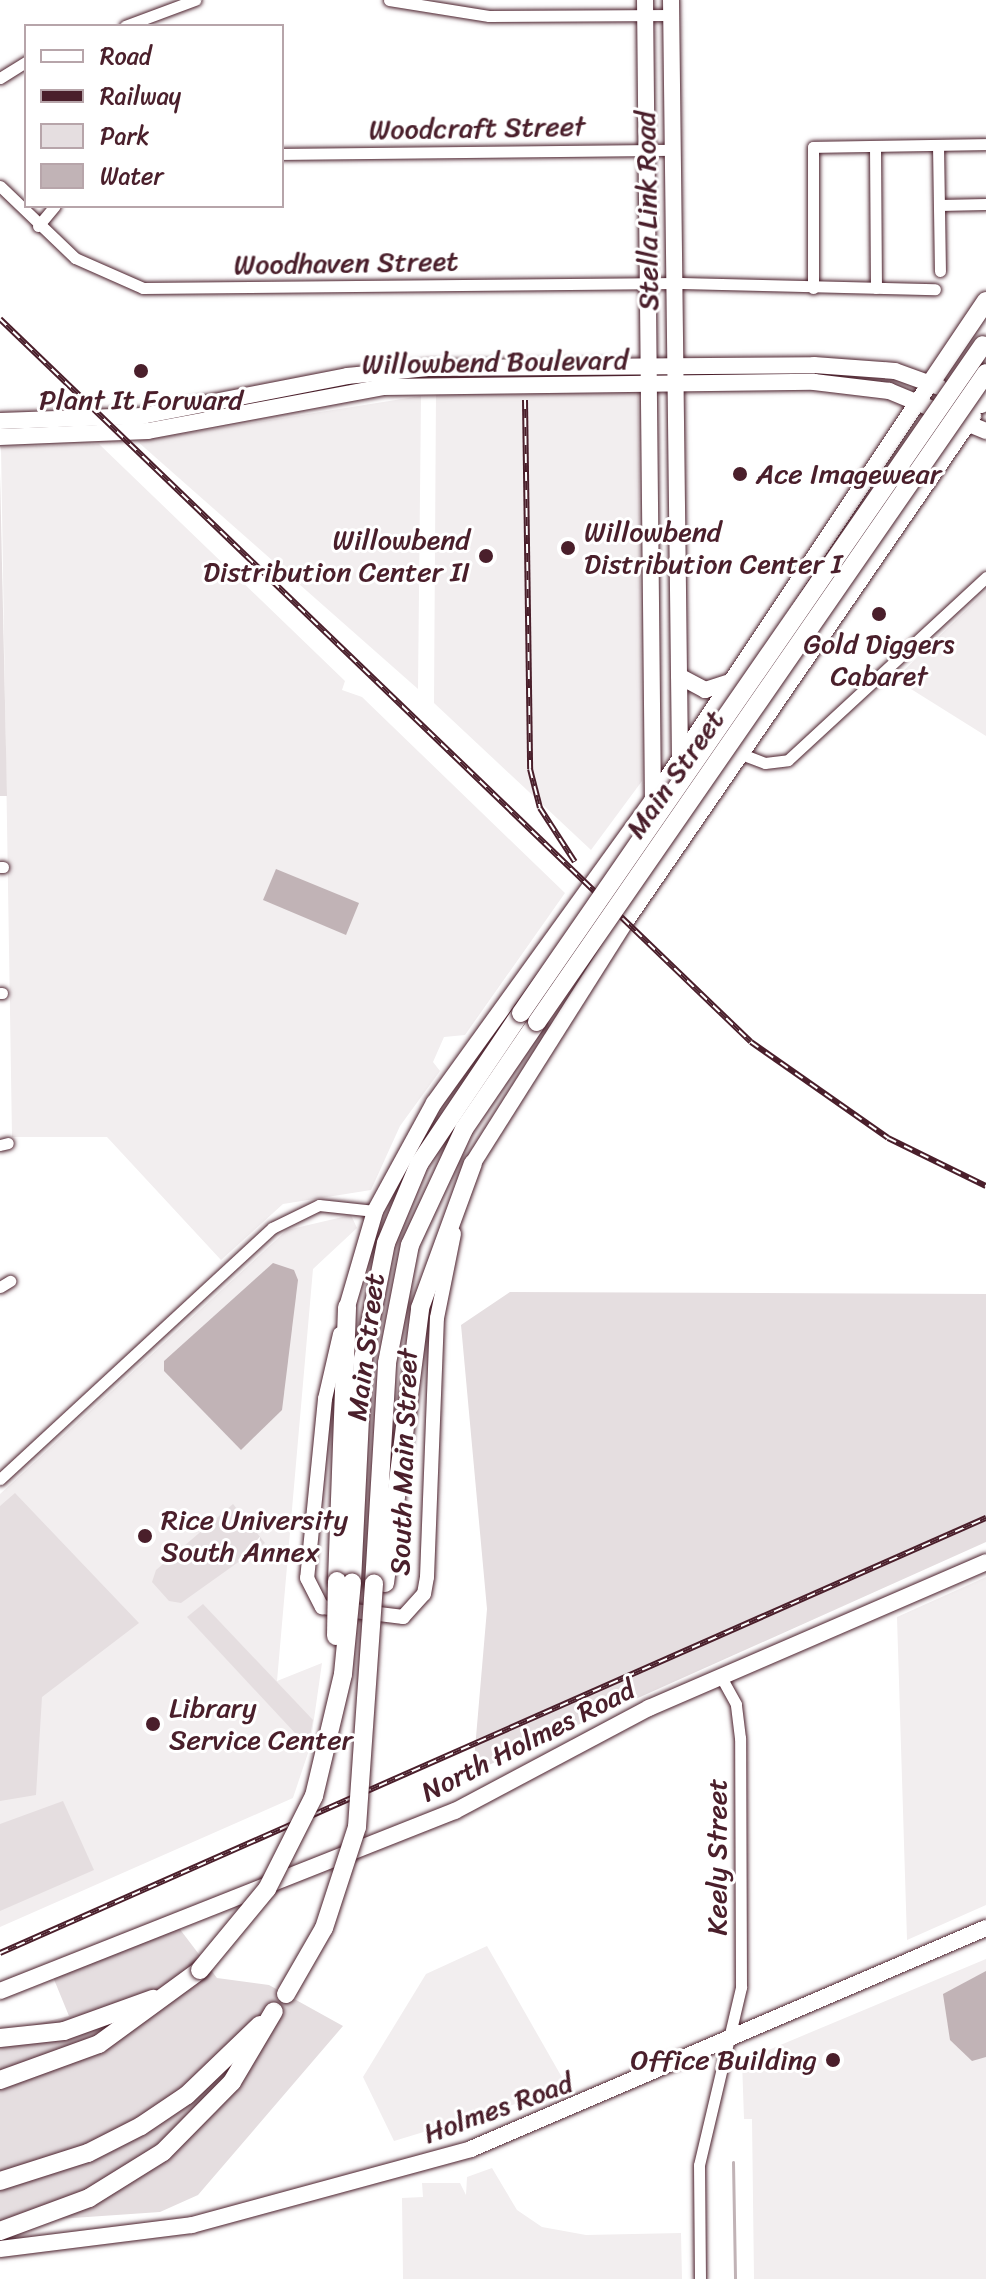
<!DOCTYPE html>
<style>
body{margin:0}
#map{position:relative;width:986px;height:2279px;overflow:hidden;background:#fff;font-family:Sriracha,sans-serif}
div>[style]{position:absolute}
.built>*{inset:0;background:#f2eeef}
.green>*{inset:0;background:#e5dee0}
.water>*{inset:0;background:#c1b3b6}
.stream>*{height:3px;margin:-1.5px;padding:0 1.5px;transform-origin:1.5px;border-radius:1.5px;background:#c1b3b6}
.roads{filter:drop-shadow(0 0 2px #4a1f2b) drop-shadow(0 0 2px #4a1f2b)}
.minor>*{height:11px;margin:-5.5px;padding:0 5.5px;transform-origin:5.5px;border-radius:5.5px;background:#fff}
.tertiary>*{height:14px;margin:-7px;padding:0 7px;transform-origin:7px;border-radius:7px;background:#fff}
.secondary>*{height:16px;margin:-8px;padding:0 8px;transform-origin:8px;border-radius:8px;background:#fff}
.trunk>*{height:18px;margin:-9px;padding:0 9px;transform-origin:9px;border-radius:9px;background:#fff}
.rail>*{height:6px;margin-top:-3px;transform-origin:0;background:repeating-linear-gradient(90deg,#fff 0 9px,#4a1f2b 0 18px);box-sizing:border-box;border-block:2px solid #4a1f2b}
.bridges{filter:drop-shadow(0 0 2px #4a1f2b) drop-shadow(0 0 2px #4a1f2b)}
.trunk-bridge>*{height:18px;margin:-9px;padding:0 9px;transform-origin:9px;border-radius:9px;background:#fff}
.dots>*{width:22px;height:22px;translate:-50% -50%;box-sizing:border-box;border:4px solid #fff;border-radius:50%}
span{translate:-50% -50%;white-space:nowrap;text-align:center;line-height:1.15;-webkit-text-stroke:6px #fff;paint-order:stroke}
.street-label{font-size:28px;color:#4a1f2b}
.poi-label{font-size:28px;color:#4a1f2b}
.left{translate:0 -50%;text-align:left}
.right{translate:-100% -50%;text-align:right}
.legend{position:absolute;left:24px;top:24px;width:260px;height:184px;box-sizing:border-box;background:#fff;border:2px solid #b7a5aa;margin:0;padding:10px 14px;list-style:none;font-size:24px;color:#4a1f2b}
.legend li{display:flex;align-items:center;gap:16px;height:40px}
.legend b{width:40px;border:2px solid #b7a5aa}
</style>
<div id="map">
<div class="built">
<i style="clip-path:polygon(436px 392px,638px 392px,642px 781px,591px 850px,434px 703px)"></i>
<i style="clip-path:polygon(421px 396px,418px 689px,137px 441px)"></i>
<i style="clip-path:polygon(99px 444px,345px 681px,342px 690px,362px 697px,565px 893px,465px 1035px,444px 1037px,433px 1062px,440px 1071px,400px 1126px,371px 1190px,283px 1204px,221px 1260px,107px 1137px,12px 1137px,1px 447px)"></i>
<i style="clip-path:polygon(986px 591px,986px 736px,895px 679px)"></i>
<i style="clip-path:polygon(351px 1215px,357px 1228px,313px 1269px,277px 1681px,322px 1663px,310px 1747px,293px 1798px,0 1927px,0 1494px,287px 1230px)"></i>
<i style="clip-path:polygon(986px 1577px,986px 1905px,907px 1940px,897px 1617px)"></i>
<i style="clip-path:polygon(487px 1946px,568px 2088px,394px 2141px,363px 2077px,426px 1974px)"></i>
<i style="clip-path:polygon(986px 1959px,986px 2279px,754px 2279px,752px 2119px,744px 2119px,742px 2061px)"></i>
<i style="clip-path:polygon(492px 2168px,517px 2210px,542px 2227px,586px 2235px,681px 2233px,682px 2279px,403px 2279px,402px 2198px,423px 2197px,422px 2183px,460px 2183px,466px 2195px,467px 2177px)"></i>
</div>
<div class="green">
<i style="clip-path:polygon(0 473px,7px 796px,0 796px)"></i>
<i style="clip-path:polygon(510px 1292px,986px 1294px,986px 1542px,473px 1772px,487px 1609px,461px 1325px)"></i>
<i style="clip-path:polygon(15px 1493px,139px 1623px,42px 1697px,36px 1795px,0 1801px,0 1506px)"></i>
<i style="clip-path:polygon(233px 1504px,265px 1543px,181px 1603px,169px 1601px,152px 1582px,156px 1570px)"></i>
<i style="clip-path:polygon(203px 1604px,313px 1720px,308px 1747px,187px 1617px)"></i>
<i style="clip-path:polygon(63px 1801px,94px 1870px,0 1911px,0 1824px)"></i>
<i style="clip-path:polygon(179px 1928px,217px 1978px,269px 1985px,343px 2026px,198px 2195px,160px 2212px,0 2223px,0 2033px,69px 2016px,53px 1977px)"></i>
</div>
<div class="water">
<i style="clip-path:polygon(276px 869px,359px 903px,346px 935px,263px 900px)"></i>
<i style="clip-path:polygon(273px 1263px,294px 1270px,298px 1280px,282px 1410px,241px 1450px,164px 1371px,164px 1361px)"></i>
<i style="clip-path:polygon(986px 1971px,986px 2057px,972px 2061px,950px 2040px,943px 1994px)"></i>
</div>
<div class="stream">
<i style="left:733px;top:2162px;width:117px;rotate:89deg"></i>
</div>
<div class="roads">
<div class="minor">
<i style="left:389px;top:0;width:101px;rotate:9.1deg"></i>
<i style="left:489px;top:16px;width:182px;rotate:-0.3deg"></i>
<i style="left:125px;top:26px;width:75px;rotate:-20.4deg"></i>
<i style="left:0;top:78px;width:31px;rotate:-32deg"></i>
<i style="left:938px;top:145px;width:126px;rotate:89.1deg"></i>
<i style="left:875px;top:146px;width:142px;rotate:89.6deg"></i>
<i style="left:282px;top:154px;width:391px;rotate:-0.6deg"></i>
<i style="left:0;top:186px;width:104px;rotate:43.8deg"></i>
<i style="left:75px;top:258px;width:74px;rotate:23.8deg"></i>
<i style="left:143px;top:288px;width:538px;rotate:-0.53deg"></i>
<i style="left:681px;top:283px;width:254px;rotate:1.4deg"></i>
<i style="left:939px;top:205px;width:47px;rotate:-1.2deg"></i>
<i style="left:38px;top:226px;width:26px;rotate:-50deg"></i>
<i style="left:813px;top:288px;width:141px;rotate:-90deg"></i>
<i style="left:813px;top:147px;width:173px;rotate:-1deg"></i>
<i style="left:744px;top:755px;width:22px;rotate:21deg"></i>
<i style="left:765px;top:763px;width:23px;rotate:-7deg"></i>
<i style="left:788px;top:760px;width:270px;rotate:-42.7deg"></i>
<i style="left:0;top:867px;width:3px"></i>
<i style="left:0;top:993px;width:2px"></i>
<i style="left:0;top:1145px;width:8px;rotate:-14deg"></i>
<i style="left:0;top:1287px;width:12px;rotate:-31deg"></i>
<i style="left:0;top:1479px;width:370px;rotate:-42.7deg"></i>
<i style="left:272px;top:1228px;width:52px;rotate:-26.1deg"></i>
<i style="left:319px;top:1205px;width:56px;rotate:6.1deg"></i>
<i style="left:700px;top:2279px;width:114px;rotate:-90.5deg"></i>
<i style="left:699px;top:2165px;width:183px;rotate:-76.7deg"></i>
<i style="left:741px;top:1987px;width:249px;rotate:-90.2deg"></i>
<i style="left:740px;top:1738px;width:34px;rotate:-97deg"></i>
<i style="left:736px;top:1704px;width:31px;rotate:-119deg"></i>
</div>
<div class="tertiary">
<i style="left:340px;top:1334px;width:67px;rotate:103deg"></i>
<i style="left:325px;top:1399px;width:180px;rotate:95.7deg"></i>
<i style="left:307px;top:1578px;width:33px;rotate:63deg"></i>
<i style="left:322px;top:1607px;width:82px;rotate:7deg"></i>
<i style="left:403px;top:1617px;width:31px;rotate:-48deg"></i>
<i style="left:424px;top:1594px;width:17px;rotate:-80deg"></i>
<i style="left:427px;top:1577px;width:259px;rotate:-87.8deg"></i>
<i style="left:437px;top:1318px;width:86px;rotate:-78.6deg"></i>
</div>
<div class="secondary">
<i style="left:645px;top:0;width:798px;rotate:89.43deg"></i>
<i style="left:671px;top:0;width:755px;rotate:89.32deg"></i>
<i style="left:0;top:421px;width:142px;rotate:-2deg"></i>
<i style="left:142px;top:416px;width:209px;rotate:-11deg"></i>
<i style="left:347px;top:376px;width:81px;rotate:-5.6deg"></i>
<i style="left:428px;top:368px;width:386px;rotate:-0.4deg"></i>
<i style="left:814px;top:365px;width:81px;rotate:4.2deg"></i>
<i style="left:895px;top:371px;width:47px;rotate:20deg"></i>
<i style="left:0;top:437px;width:148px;rotate:-2.3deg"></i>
<i style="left:148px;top:431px;width:239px;rotate:-10.6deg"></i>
<i style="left:383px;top:387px;width:431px;rotate:-0.7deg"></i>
<i style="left:814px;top:382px;width:76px;rotate:6.8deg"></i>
<i style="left:889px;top:391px;width:105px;rotate:22.4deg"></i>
<i style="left:679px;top:676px;width:30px;rotate:28deg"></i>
<i style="left:705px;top:690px;width:25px;rotate:-18deg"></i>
<i style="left:473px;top:1163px;width:286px;rotate:-57.7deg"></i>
<i style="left:626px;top:921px;width:613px;rotate:-55.51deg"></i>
<i style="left:347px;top:1307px;width:100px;rotate:-73.7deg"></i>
<i style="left:375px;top:1211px;width:123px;rotate:-61.4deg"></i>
<i style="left:434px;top:1103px;width:375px;rotate:-54.2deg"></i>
<i style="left:653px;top:799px;width:499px;rotate:-56.3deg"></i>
<i style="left:0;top:1991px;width:489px;rotate:-21.6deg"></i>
<i style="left:455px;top:1811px;width:220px;rotate:-28deg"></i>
<i style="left:649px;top:1708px;width:367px;rotate:-23.4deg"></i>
<i style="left:0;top:2249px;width:193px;rotate:-7.1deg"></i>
<i style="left:192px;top:2225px;width:289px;rotate:-15.2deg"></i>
<i style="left:471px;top:2149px;width:560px;rotate:-23.23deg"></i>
</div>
<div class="trunk">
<i style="left:930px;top:384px;width:100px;rotate:-56deg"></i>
<i style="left:981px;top:404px;width:9px;rotate:-54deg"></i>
<i style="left:337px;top:1581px;width:274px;rotate:-87.9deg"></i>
<i style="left:352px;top:1582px;width:223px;rotate:-87.2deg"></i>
<i style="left:363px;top:1359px;width:118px;rotate:-78.8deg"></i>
<i style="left:386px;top:1243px;width:86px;rotate:-67.3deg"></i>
<i style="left:419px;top:1164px;width:182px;rotate:-56deg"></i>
<i style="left:385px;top:1583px;width:277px;rotate:-82.7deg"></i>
<i style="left:420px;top:1308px;width:154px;rotate:-69.9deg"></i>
<i style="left:374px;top:1584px;width:221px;rotate:-86.6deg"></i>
<i style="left:387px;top:1363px;width:120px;rotate:-79deg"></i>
<i style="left:410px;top:1245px;width:128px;rotate:-65deg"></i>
<i style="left:464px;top:1129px;width:130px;rotate:-55.7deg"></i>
<i style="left:0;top:2038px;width:64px;rotate:-6.2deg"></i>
<i style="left:64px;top:2031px;width:95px;rotate:-19.8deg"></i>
<i style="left:0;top:2080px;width:105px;rotate:-20deg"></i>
<i style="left:99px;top:2044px;width:125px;rotate:-36.2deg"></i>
<i style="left:0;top:2181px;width:92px;rotate:-17.7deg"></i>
<i style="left:88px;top:2153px;width:59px;rotate:-27deg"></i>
<i style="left:141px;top:2126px;width:55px;rotate:-34deg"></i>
<i style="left:187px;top:2095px;width:101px;rotate:-43.8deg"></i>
<i style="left:0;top:2231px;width:95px;rotate:-20.3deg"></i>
<i style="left:89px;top:2198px;width:87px;rotate:-31.9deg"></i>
<i style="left:163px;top:2152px;width:98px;rotate:-45.4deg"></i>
<i style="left:232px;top:2082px;width:82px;rotate:-59.4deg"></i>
</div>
</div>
<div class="rail">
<i style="left:0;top:319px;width:1042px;rotate:43.91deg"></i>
<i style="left:751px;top:1042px;width:167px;rotate:35deg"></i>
<i style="left:888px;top:1138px;width:109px;rotate:26.1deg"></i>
<i style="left:525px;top:400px;width:369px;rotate:89.2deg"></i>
<i style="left:530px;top:769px;width:40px;rotate:75.6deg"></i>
<i style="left:540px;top:808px;width:64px;rotate:57.1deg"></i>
<i style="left:0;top:1953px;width:1078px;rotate:-23.81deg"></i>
</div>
<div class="bridges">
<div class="trunk-bridge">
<i style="left:521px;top:1013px;width:812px;rotate:-55.33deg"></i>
<i style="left:537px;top:1022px;width:789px;rotate:-55.32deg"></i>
<i style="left:336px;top:1636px;width:55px;rotate:-89deg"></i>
<i style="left:200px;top:1970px;width:105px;rotate:-50.4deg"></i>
<i style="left:267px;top:1889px;width:104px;rotate:-63.2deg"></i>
<i style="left:314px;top:1796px;width:125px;rotate:-76.6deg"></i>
<i style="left:343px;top:1674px;width:92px;rotate:-84.4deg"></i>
<i style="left:286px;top:1994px;width:76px;rotate:-60.1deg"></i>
<i style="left:324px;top:1928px;width:106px;rotate:-71.9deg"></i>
<i style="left:357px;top:1827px;width:244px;rotate:-86deg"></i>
</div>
</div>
<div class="dots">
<i style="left:141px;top:371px;background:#4a1f2b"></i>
<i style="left:740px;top:474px;background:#4a1f2b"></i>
<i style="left:568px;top:548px;background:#4a1f2b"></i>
<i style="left:486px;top:556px;background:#4a1f2b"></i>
<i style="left:879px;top:614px;background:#4a1f2b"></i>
<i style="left:145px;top:1536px;background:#4a1f2b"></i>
<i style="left:153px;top:1724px;background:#4a1f2b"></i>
<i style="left:833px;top:2060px;background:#4a1f2b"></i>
</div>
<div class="street-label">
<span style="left:477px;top:128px;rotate:-1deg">Woodcraft Street</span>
<span style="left:647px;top:211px;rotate:-91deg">Stella Link Road</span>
<span style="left:346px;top:263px;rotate:-1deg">Woodhaven Street</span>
<span style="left:495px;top:362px;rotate:-1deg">Willowbend Boulevard</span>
<span style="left:675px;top:774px;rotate:-55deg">Main Street</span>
<span style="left:366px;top:1347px;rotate:-83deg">Main Street</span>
<span style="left:404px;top:1462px;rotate:-88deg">South Main Street</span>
<span style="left:528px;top:1741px;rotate:-27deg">North Holmes Road</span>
<span style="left:717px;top:1857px;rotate:-90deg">Keely Street</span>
<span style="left:498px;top:2108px;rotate:-20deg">Holmes Road</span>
</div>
<div class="poi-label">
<span style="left:141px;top:400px">Plant It Forward</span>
<span class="left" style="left:756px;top:474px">Ace Imagewear</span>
<span class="left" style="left:584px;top:548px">Willowbend<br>Distribution Center I</span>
<span class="right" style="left:470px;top:556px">Willowbend<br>Distribution Center II</span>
<span style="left:879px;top:660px">Gold Diggers<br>Cabaret</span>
<span class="left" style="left:161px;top:1536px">Rice University<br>South Annex</span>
<span class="left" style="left:169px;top:1724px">Library<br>Service Center</span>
<span class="right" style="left:817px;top:2060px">Office Building</span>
</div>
<ul class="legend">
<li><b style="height:10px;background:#fff"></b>Road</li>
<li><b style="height:10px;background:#4a1f2b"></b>Railway</li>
<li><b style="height:22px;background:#e5dee0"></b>Park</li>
<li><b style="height:22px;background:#c1b3b6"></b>Water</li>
</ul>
</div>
